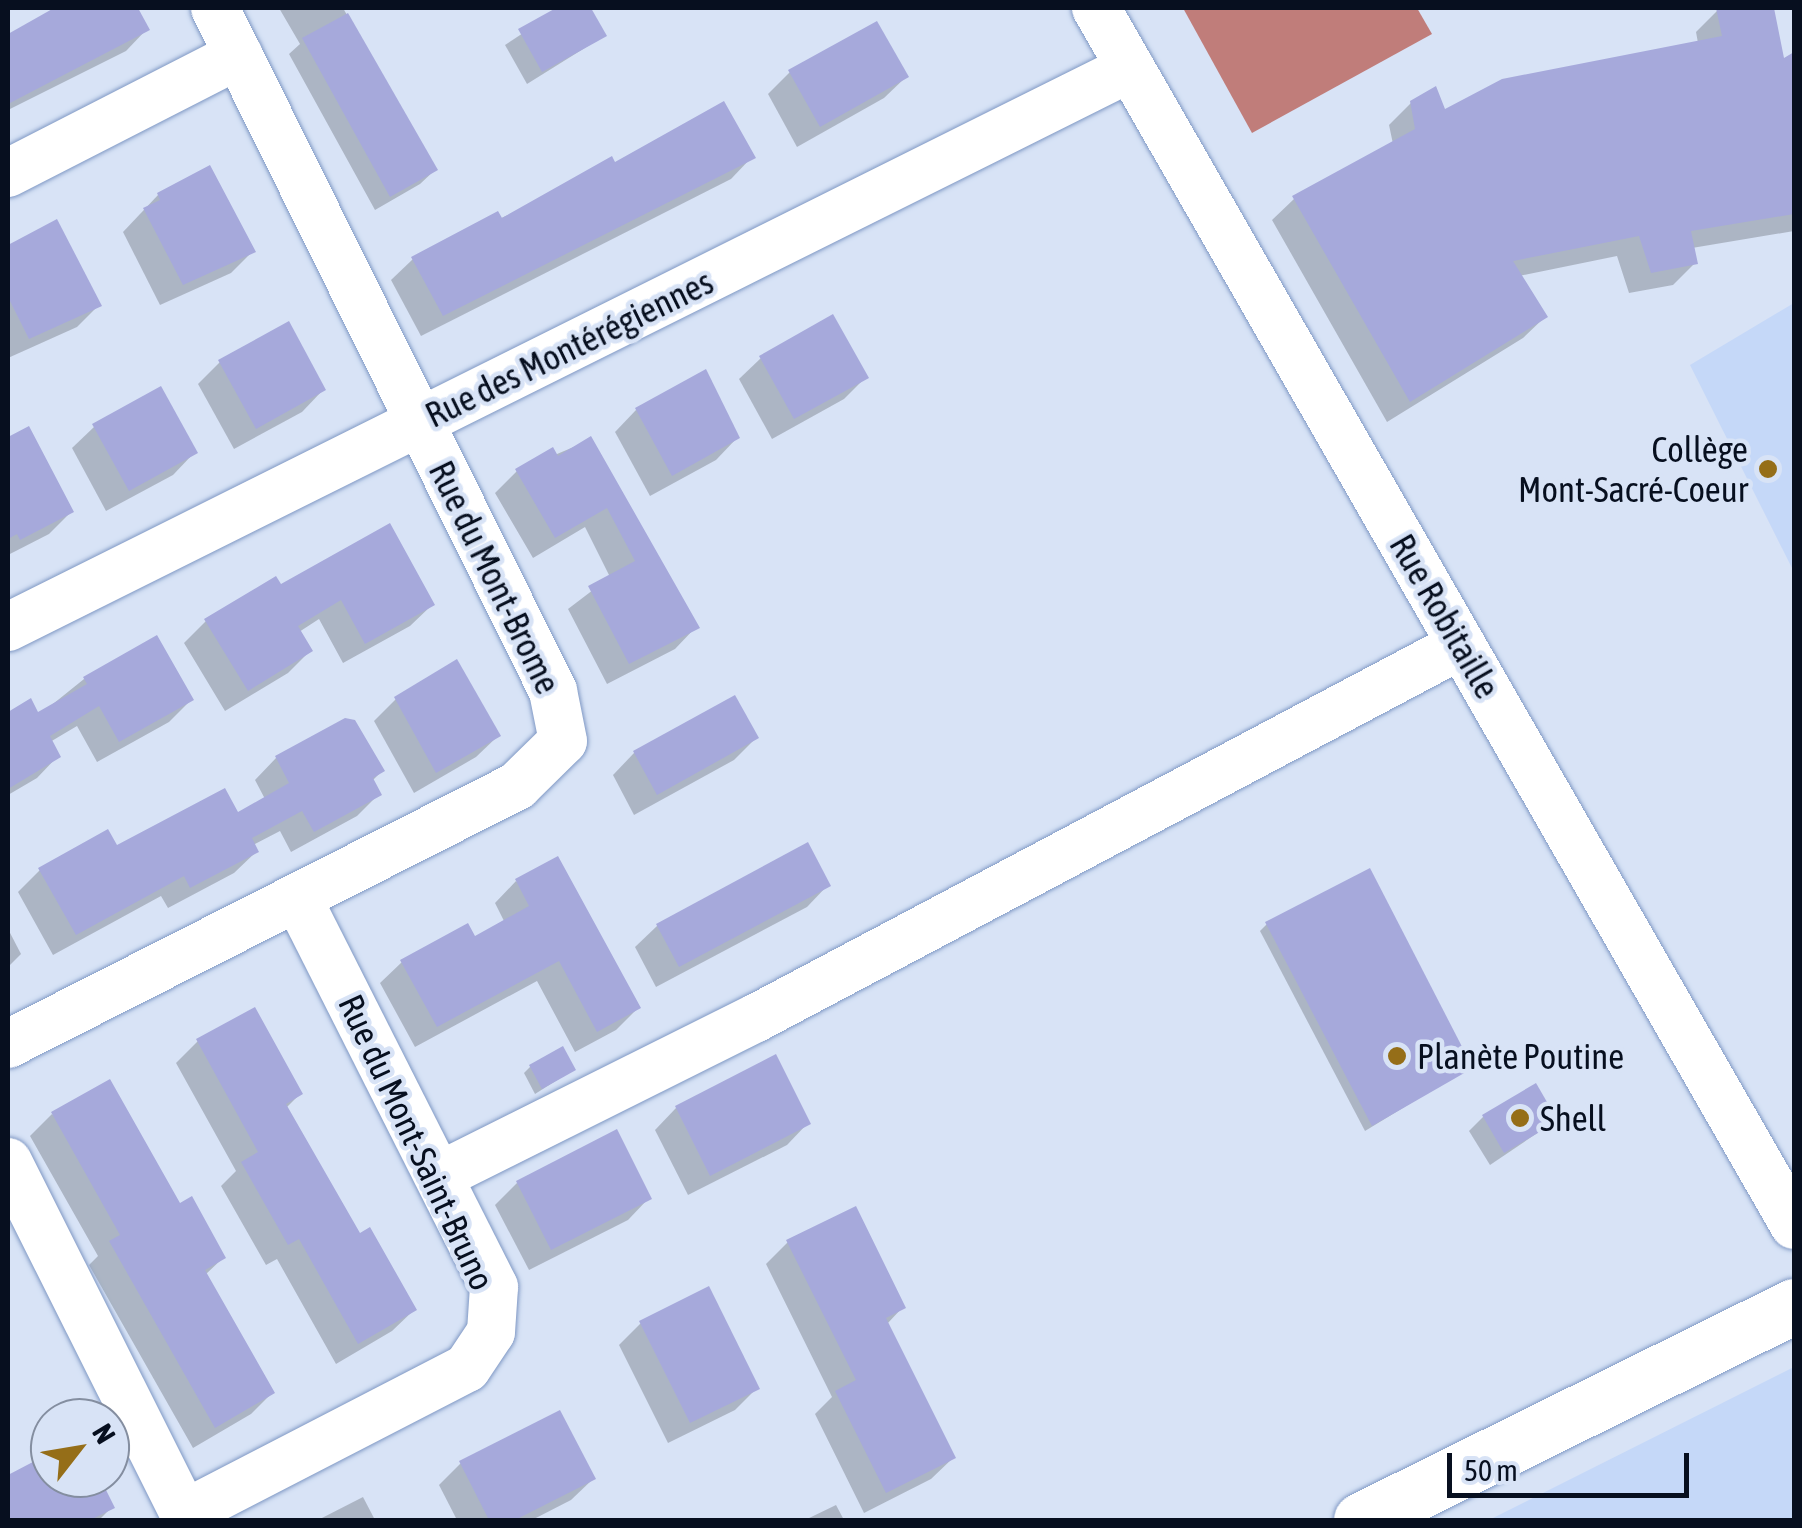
<!DOCTYPE html>
<meta charset="utf-8">
<style>
body{margin:0}
#map{position:relative;width:1802px;height:1528px;overflow:hidden;background:#d8e3f6;font-family:"Asap Condensed",sans-serif}
div>[style]{position:absolute}
.built>*{inset:0;background:#c5d8f8}
.water>*{inset:0;background:#c07d7a}
.shadow>*{inset:0;background:#0003}
.building>*{inset:0;background:#a6a9db}
.roads{filter:drop-shadow(0 0 2px #7f98c4) drop-shadow(0 0 2px #7f98c4)}
.minor>*{height:48px;margin:-24px;padding:0 24px;transform-origin:24px;border-radius:24px;background:#fff}
.major>*{height:55px;margin:-27.5px;padding:0 27.5px;transform-origin:27.5px;border-radius:27.5px;background:#fff}
.dots>*{width:28px;height:28px;translate:-50% -50%;box-sizing:border-box;border:5px solid #d8e3f6;border-radius:50%}
span{translate:-50% -50%;white-space:nowrap;text-align:center;line-height:1.15;-webkit-text-stroke:9px #d8e3f6;paint-order:stroke}
.street-label{font-size:35px;color:#070f1f}
.poi-label{font-size:35px;color:#070f1f}
.right{translate:-100% -50%;text-align:right}
.left{translate:0 -50%;text-align:left}
.frame{position:absolute;inset:0;border:10px solid #070f1f;pointer-events:none}
.north{position:absolute;left:30px;top:1398px;width:100px;height:100px;box-sizing:border-box;background:#d8e3f6;border:2px solid #848ea0;border-radius:50%;rotate:59deg;font-size:28px;font-weight:700;line-height:40px;text-align:center;color:#070f1f}
.north::after{content:'';display:block;margin:auto;width:35px;height:45px;background:#956e18;clip-path:polygon(50% 0,100% 100%,50% 72%,0 100%)}
.scale{position:absolute;left:1447px;top:1453px;width:242px;height:45px;box-sizing:border-box;border:5px solid #070f1f;border-top:0;padding-left:12px;font-size:30px;line-height:35px;white-space:nowrap;color:#070f1f;-webkit-text-stroke:8px #d8e3f6;paint-order:stroke}
</style>
<div id="map">
<div class="built">
<i style="clip-path:polygon(1794px 303px,1794px 572px,1690px 365px)"></i>
<i style="clip-path:polygon(1794px 1367px,1794px 1520px,1489px 1520px)"></i>
</div>
<div class="water">
<i style="clip-path:polygon(1183px 8px,1417px 8px,1432px 34px,1252px 133px)"></i>
</div>
<div class="shadow">
<i style="clip-path:polygon(58px 8px,135px 8px,147px 29px,126px 51px,8px 110px,8px 37px)"></i>
<i style="clip-path:polygon(279px 8px,343px 8px,435px 170px,420px 184px,375px 210px,289px 54px,300px 44px)"></i>
<i style="clip-path:polygon(561px 8px,588px 8px,604px 36px,527px 84px,505px 45px)"></i>
<i style="clip-path:polygon(1772px 8px,1782px 62px,1794px 55px,1794px 231px,1692px 248px,1695px 263px,1673px 285px,1629px 293px,1617px 256px,1519px 276px,1545px 317px,1523px 338px,1387px 422px,1272px 220px,1294px 199px,1393px 144px,1389px 125px,1411px 103px,1444px 113px,1698px 43px,1696px 32px,1718px 10px)"></i>
<i style="clip-path:polygon(790px 72px,906px 77px,884px 98px,797px 147px,768px 94px)"></i>
<i style="clip-path:polygon(752px 157px,731px 179px,421px 336px,391px 280px,413px 259px,614px 166px)"></i>
<i style="clip-path:polygon(158px 195px,253px 251px,231px 273px,160px 305px,123px 232px)"></i>
<i style="clip-path:polygon(56px 222px,99px 305px,77px 327px,8px 358px,8px 247px)"></i>
<i style="clip-path:polygon(761px 358px,865px 378px,844px 399px,772px 439px,739px 379px)"></i>
<i style="clip-path:polygon(220px 362px,323px 390px,302px 412px,234px 449px,198px 384px)"></i>
<i style="clip-path:polygon(636px 410px,737px 438px,716px 460px,650px 496px,615px 432px)"></i>
<i style="clip-path:polygon(94px 427px,194px 453px,173px 475px,106px 511px,72px 448px)"></i>
<i style="clip-path:polygon(28px 429px,71px 512px,49px 534px,8px 555px,8px 441px)"></i>
<i style="clip-path:polygon(590px 440px,696px 627px,675px 649px,607px 684px,568px 609px,610px 577px,585px 527px,533px 558px,495px 493px,517px 471px)"></i>
<i style="clip-path:polygon(280px 587px,432px 605px,410px 626px,343px 663px,319px 619px,299px 632px,310px 651px,288px 673px,225px 711px,184px 643px,206px 621px)"></i>
<i style="clip-path:polygon(84px 679px,191px 700px,169px 722px,97px 762px,77px 726px,50px 742px,58px 756px,37px 778px,8px 795px,8px 715px,30px 702px,38px 716px)"></i>
<i style="clip-path:polygon(396px 699px,498px 736px,476px 757px,414px 793px,374px 721px)"></i>
<i style="clip-path:polygon(756px 738px,734px 760px,634px 815px,613px 775px,634px 753px)"></i>
<i style="clip-path:polygon(276px 758px,382px 771px,372px 781px,379px 794px,357px 816px,291px 852px,280px 831px,253px 845px,256px 852px,234px 873px,168px 908px,161px 896px,53px 955px,18px 892px,40px 870px,237px 815px,265px 799px,255px 780px)"></i>
<i style="clip-path:polygon(516px 881px,638px 1008px,616px 1030px,575px 1052px,537px 981px,415px 1047px,380px 983px,402px 962px,474px 940px,505px 923px,495px 903px)"></i>
<i style="clip-path:polygon(828px 885px,807px 907px,656px 987px,635px 947px,657px 926px)"></i>
<i style="clip-path:polygon(1267px 924px,1470px 1067px,1365px 1131px,1260px 931px)"></i>
<i style="clip-path:polygon(8px 929px,21px 954px,8px 967px)"></i>
<i style="clip-path:polygon(198px 1041px,300px 1094px,286px 1108px,359px 1237px,414px 1310px,392px 1331px,336px 1364px,277px 1259px,266px 1265px,221px 1186px,236px 1171px,176px 1063px)"></i>
<i style="clip-path:polygon(530px 1067px,573px 1070px,535px 1094px,524px 1073px)"></i>
<i style="clip-path:polygon(676px 1108px,808px 1123px,787px 1145px,688px 1195px,655px 1130px)"></i>
<i style="clip-path:polygon(52px 1114px,179px 1206px,223px 1258px,205px 1275px,272px 1393px,251px 1414px,193px 1448px,89px 1265px,98px 1256px,30px 1136px)"></i>
<i style="clip-path:polygon(1483px 1117px,1555px 1121px,1490px 1165px,1469px 1131px)"></i>
<i style="clip-path:polygon(517px 1183px,649px 1198px,628px 1220px,529px 1270px,495px 1205px)"></i>
<i style="clip-path:polygon(788px 1242px,903px 1307px,887px 1324px,953px 1458px,931px 1479px,864px 1513px,815px 1414px,832px 1397px,766px 1264px)"></i>
<i style="clip-path:polygon(641px 1323px,757px 1388px,735px 1410px,668px 1443px,619px 1345px)"></i>
<i style="clip-path:polygon(50px 1456px,50px 1478px,97px 1478px,112px 1507px,99px 1520px,8px 1520px,8px 1478px)"></i>
<i style="clip-path:polygon(461px 1463px,593px 1479px,571px 1500px,532px 1520px,457px 1520px,439px 1485px)"></i>
<i style="clip-path:polygon(363px 1497px,375px 1520px,318px 1520px)"></i>
<i style="clip-path:polygon(836px 1505px,844px 1520px,805px 1520px)"></i>
</div>
<div class="building">
<i style="clip-path:polygon(54px 8px,138px 8px,150px 30px,8px 104px,8px 34px)"></i>
<i style="clip-path:polygon(556px 8px,591px 8px,607px 36px,542px 72px,518px 29px)"></i>
<i style="clip-path:polygon(1716px 8px,1774px 8px,1784px 58px,1794px 52px,1794px 214px,1691px 231px,1698px 264px,1651px 273px,1639px 236px,1513px 261px,1548px 317px,1410px 402px,1292px 196px,1415px 129px,1410px 101px,1436px 86px,1445px 109px,1502px 79px,1722px 36px)"></i>
<i style="clip-path:polygon(348px 13px,438px 170px,390px 197px,302px 38px)"></i>
<i style="clip-path:polygon(877px 21px,909px 77px,820px 127px,788px 70px)"></i>
<i style="clip-path:polygon(724px 101px,756px 158px,443px 316px,411px 257px,498px 211px,502px 218px,612px 156px,615px 162px)"></i>
<i style="clip-path:polygon(210px 165px,256px 252px,183px 285px,143px 208px,160px 200px,157px 193px)"></i>
<i style="clip-path:polygon(57px 219px,102px 306px,29px 339px,8px 297px,8px 245px)"></i>
<i style="clip-path:polygon(833px 314px,869px 378px,794px 419px,759px 356px)"></i>
<i style="clip-path:polygon(289px 321px,326px 390px,256px 429px,218px 360px)"></i>
<i style="clip-path:polygon(706px 369px,740px 438px,672px 476px,635px 408px)"></i>
<i style="clip-path:polygon(161px 386px,198px 453px,129px 491px,92px 424px)"></i>
<i style="clip-path:polygon(29px 426px,74px 512px,20px 540px,17px 534px,8px 539px,8px 437px)"></i>
<i style="clip-path:polygon(591px 436px,700px 628px,629px 664px,588px 586px,635px 561px,607px 508px,555px 538px,515px 469px,553px 447px,558px 456px)"></i>
<i style="clip-path:polygon(390px 523px,435px 605px,365px 644px,341px 600px,298px 626px,313px 651px,248px 691px,204px 619px,276px 576px,281px 584px)"></i>
<i style="clip-path:polygon(157px 635px,194px 700px,119px 742px,99px 706px,50px 736px,61px 757px,8px 789px,8px 712px,31px 698px,38px 712px,87px 684px,83px 677px)"></i>
<i style="clip-path:polygon(457px 659px,501px 736px,436px 773px,394px 697px)"></i>
<i style="clip-path:polygon(735px 695px,759px 738px,657px 795px,633px 751px)"></i>
<i style="clip-path:polygon(345px 718px,355px 720px,385px 771px,373px 778px,382px 795px,314px 832px,302px 811px,252px 838px,259px 852px,190px 888px,184px 876px,76px 935px,38px 868px,108px 829px,117px 845px,225px 788px,238px 812px,289px 783px,275px 756px)"></i>
<i style="clip-path:polygon(808px 842px,831px 886px,679px 967px,656px 924px)"></i>
<i style="clip-path:polygon(558px 856px,641px 1008px,597px 1032px,559px 961px,437px 1027px,400px 960px,468px 923px,475px 936px,529px 906px,515px 879px)"></i>
<i style="clip-path:polygon(1370px 868px,1473px 1068px,1372px 1126px,1265px 922px)"></i>
<i style="clip-path:polygon(255px 1007px,303px 1094px,286px 1104px,360px 1233px,370px 1227px,417px 1310px,358px 1344px,299px 1239px,288px 1245px,241px 1162px,258px 1152px,196px 1039px)"></i>
<i style="clip-path:polygon(563px 1046px,576px 1070px,542px 1089px,529px 1065px)"></i>
<i style="clip-path:polygon(776px 1054px,811px 1124px,710px 1176px,675px 1106px)"></i>
<i style="clip-path:polygon(110px 1079px,180px 1203px,192px 1196px,226px 1258px,205px 1270px,275px 1393px,215px 1428px,109px 1241px,120px 1235px,51px 1112px)"></i>
<i style="clip-path:polygon(1536px 1083px,1558px 1121px,1504px 1153px,1482px 1115px)"></i>
<i style="clip-path:polygon(617px 1129px,652px 1199px,551px 1250px,516px 1181px)"></i>
<i style="clip-path:polygon(856px 1206px,906px 1308px,886px 1318px,956px 1458px,886px 1493px,835px 1391px,856px 1380px,786px 1240px)"></i>
<i style="clip-path:polygon(709px 1286px,760px 1389px,690px 1423px,639px 1321px)"></i>
<i style="clip-path:polygon(560px 1410px,596px 1479px,515px 1520px,489px 1520px,459px 1461px)"></i>
<i style="clip-path:polygon(50px 1453px,50px 1478px,100px 1478px,115px 1508px,90px 1520px,8px 1520px,8px 1475px)"></i>
</div>
<div class="roads">
<div class="minor">
<i style="left:1096px;top:8px;width:1403px;rotate:60.16deg"></i>
<i style="left:8px;top:173px;width:259px;rotate:-27.1deg"></i>
<i style="left:8px;top:627px;width:1254px;rotate:-26.48deg"></i>
<i style="left:8px;top:1044px;width:571px;rotate:-26.88deg"></i>
<i style="left:517px;top:786px;width:64px;rotate:-44.4deg"></i>
<i style="left:563px;top:741px;width:51px;rotate:-101.3deg"></i>
<i style="left:553px;top:691px;width:762px;rotate:-116.33deg"></i>
<i style="left:8px;top:1162px;width:400px;rotate:63.4deg"></i>
<i style="left:439px;top:1176px;width:354px;rotate:-26.5deg"></i>
<i style="left:756px;top:1018px;width:798px;rotate:-27.88deg"></i>
<i style="left:184px;top:1514px;width:318px;rotate:-27.3deg"></i>
<i style="left:467px;top:1368px;width:43px;rotate:-56.3deg"></i>
<i style="left:491px;top:1332px;width:45px;rotate:-86.2deg"></i>
<i style="left:494px;top:1287px;width:432px;rotate:-116.8deg"></i>
</div>
<div class="major">
<i style="left:1361px;top:1520px;width:483px;rotate:-26.3deg"></i>
</div>
</div>
<div class="dots">
<i style="left:1768px;top:469px;background:#956e18"></i>
<i style="left:1397px;top:1056px;background:#956e18"></i>
<i style="left:1520px;top:1118px;background:#956e18"></i>
</div>
<div class="street-label">
<span style="left:569px;top:348px;rotate:-26deg">Rue des Montérégiennes</span>
<span style="left:495px;top:577px;rotate:64deg">Rue du Mont-Brome</span>
<span style="left:1445px;top:616px;rotate:60deg">Rue Robitaille</span>
<span style="left:417px;top:1142px;rotate:65deg">Rue du Mont-Saint-Bruno</span>
</div>
<div class="poi-label">
<span class="right" style="left:1748px;top:469px">Collège<br>Mont-Sacré-Coeur</span>
<span class="left" style="left:1417px;top:1056px">Planète Poutine</span>
<span class="left" style="left:1540px;top:1118px">Shell</span>
</div>
<div class="frame"></div>
<div class="north">N</div>
<div class="scale">50 m</div>
</div>
